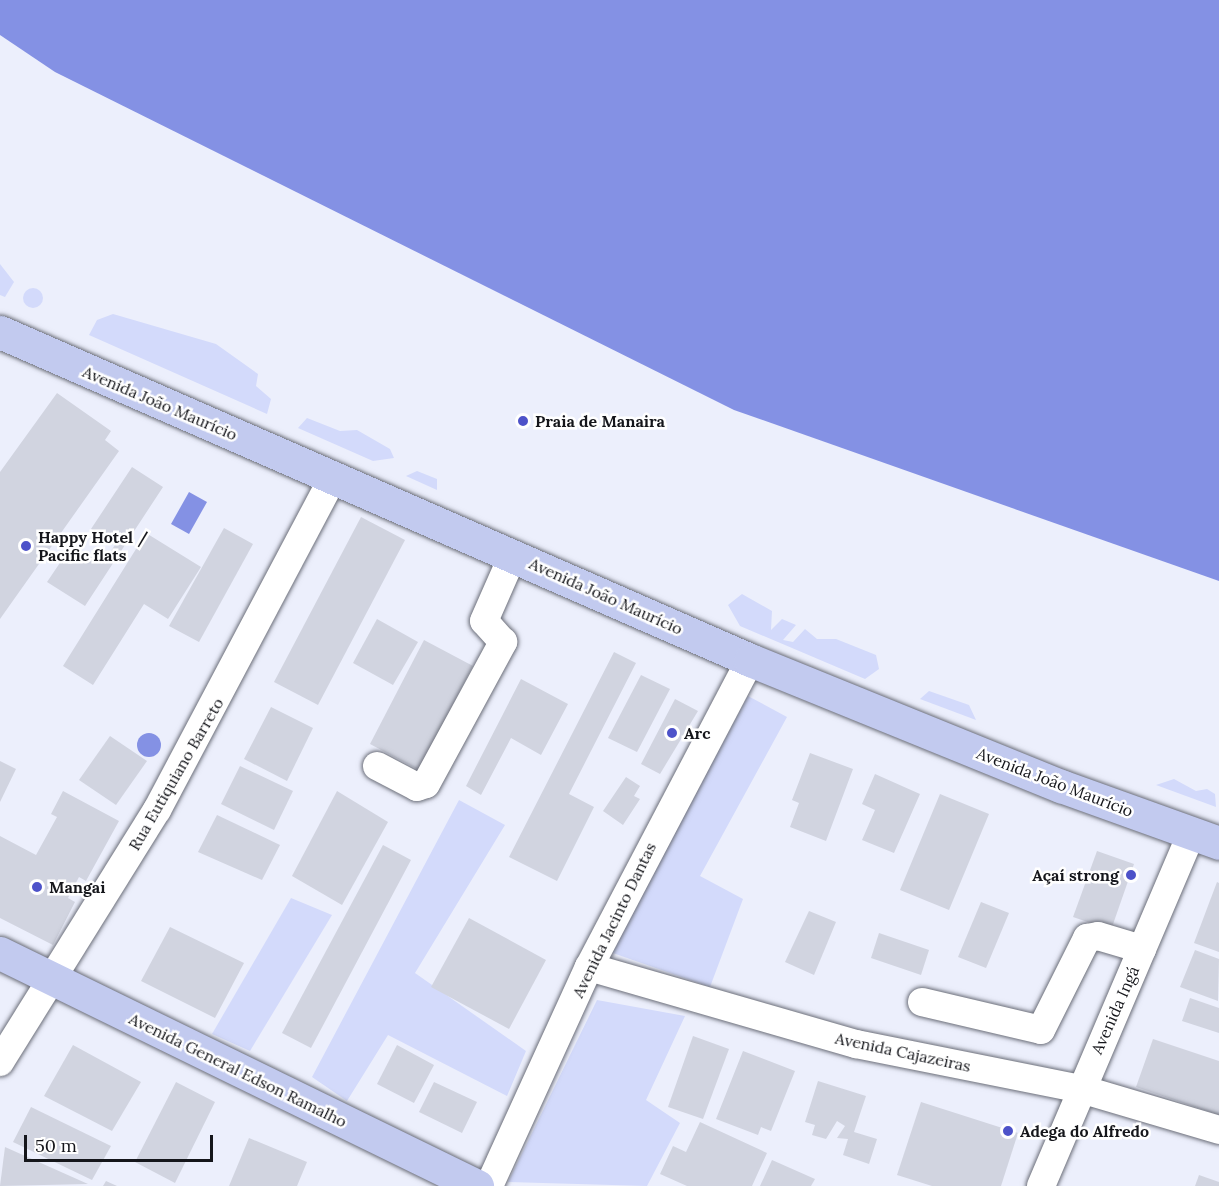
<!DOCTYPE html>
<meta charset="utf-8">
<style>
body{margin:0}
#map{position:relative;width:1219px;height:1186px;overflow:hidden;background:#eceffc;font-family:Lora,serif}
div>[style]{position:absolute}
.green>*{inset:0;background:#d3dafb}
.round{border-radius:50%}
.water>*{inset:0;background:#8491e4}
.building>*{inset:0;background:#d1d4e0}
.roads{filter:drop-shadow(0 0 2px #6b6e79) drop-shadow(0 0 2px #6b6e79)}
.minor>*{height:28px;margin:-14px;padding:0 14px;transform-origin:14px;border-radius:14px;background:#fff}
.major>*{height:33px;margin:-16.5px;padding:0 16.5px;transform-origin:16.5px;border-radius:16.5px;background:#c2caef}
.dots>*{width:16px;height:16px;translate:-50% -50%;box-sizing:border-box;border:3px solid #fff;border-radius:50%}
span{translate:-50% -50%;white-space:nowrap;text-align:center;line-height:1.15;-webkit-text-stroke:5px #fff;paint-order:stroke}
.street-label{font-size:16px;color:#15161b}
.poi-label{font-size:16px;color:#15161b;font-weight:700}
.left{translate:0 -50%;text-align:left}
.right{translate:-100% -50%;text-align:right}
.scale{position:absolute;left:24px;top:1135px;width:189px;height:27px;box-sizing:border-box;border:3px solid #15161b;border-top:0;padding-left:8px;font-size:18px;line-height:21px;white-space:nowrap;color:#15161b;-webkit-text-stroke:4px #fff;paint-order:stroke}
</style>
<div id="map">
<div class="green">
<i style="clip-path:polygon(0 264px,14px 282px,5px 297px,0 295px)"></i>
<i class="round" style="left:23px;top:288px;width:20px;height:20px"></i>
<i style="clip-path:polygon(113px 314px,216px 344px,258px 374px,256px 386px,271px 399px,267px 414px,89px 335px,97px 320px)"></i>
<i style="clip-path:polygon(307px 418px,340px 431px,357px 430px,390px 449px,394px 458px,373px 461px,298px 428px)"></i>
<i style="clip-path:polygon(417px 471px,437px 479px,437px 490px,406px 476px)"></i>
<i style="clip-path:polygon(742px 594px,772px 611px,771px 630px,782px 619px,796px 625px,783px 640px,793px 642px,805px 629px,817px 639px,836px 639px,876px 655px,879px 669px,865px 679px,740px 626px,728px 605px)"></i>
<i style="clip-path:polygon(929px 691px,969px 705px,976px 720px,920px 699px)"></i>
<i style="clip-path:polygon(748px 696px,787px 717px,700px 876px,743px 899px,710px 987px,610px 952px)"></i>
<i style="clip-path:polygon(1174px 779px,1196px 791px,1207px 789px,1215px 794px,1216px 807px,1156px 785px)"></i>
<i style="clip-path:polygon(459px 800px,505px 825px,415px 973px,526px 1051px,507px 1096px,388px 1035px,347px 1101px,312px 1077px)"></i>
<i style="clip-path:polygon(291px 898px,332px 915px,250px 1051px,212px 1034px)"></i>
<i style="clip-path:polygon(597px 1000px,685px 1016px,646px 1100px,680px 1123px,647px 1186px,508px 1182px)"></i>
</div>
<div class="water">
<i style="clip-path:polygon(0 0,1219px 0,1219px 581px,734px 410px,55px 72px,0 35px)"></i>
<i style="clip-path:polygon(189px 492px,207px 502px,189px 534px,171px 524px)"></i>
<i class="round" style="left:137px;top:733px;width:24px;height:24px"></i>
</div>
<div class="building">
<i style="clip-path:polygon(57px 393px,111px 431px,105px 440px,119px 451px,0 619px,0 472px)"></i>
<i style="clip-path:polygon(132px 467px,163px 487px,85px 606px,47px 582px,72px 545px,102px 564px,115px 545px,91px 529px)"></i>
<i style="clip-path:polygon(361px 517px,405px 540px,318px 705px,274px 682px)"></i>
<i style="clip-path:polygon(224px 528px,253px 544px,199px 642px,169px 626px)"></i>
<i style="clip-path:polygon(146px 533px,201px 567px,168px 619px,144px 604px,93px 685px,63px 666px)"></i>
<i style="clip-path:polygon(377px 619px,418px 642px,393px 685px,353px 663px)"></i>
<i style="clip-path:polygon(424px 640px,473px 666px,419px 770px,370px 744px)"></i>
<i style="clip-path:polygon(614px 652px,636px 663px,569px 794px,594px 807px,557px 881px,509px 857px)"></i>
<i style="clip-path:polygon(641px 675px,670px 689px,637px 752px,608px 738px)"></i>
<i style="clip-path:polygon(521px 679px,568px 704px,541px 755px,511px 738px,481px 795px,466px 786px)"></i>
<i style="clip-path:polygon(675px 699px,698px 711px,660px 774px,641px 764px)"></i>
<i style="clip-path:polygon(271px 707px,313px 728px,287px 781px,244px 759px)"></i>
<i style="clip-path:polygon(110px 736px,147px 761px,116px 805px,79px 780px)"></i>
<i style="clip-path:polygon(810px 753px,853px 769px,826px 841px,790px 827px,799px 803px,792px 800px)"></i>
<i style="clip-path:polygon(0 761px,16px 769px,0 802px)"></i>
<i style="clip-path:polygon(240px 766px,293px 791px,274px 830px,221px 804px)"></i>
<i style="clip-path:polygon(875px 774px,920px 794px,894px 853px,862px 840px,875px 810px,862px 804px)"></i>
<i style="clip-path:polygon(626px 777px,640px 786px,634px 796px,640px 799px,623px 825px,603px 811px)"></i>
<i style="clip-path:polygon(63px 791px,119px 821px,86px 881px,79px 877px,68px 898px,75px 902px,53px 945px,0 918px,0 836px,36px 855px,57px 817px,51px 814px)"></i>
<i style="clip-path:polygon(337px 791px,388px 822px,342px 905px,292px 876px)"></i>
<i style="clip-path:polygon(940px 794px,989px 814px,949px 910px,900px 890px)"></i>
<i style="clip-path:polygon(217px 815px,280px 845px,262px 880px,198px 852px)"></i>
<i style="clip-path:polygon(383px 845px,411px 860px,311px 1048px,282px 1033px)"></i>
<i style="clip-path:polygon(1097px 851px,1134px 864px,1111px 930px,1073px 917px)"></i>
<i style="clip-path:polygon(1217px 882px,1219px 883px,1219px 952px,1194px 943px)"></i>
<i style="clip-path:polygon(981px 902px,1009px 913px,986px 968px,958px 957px)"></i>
<i style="clip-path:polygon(809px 911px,836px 922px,814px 975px,785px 962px)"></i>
<i style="clip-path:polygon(469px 918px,546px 960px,509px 1029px,431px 987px)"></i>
<i style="clip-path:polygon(170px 927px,244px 963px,215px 1018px,141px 981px)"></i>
<i style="clip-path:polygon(879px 933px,929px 950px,921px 975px,871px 958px)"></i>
<i style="clip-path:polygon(1195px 950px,1219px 959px,1218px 1001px,1180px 987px)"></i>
<i style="clip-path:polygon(1190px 998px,1219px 1008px,1219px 1033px,1182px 1021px)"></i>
<i style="clip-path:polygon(693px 1036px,729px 1049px,703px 1119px,668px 1107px)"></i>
<i style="clip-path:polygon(1153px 1039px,1219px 1061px,1219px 1115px,1136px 1087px)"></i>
<i style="clip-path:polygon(73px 1045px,141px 1082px,112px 1131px,44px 1096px)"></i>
<i style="clip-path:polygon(397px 1045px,434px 1065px,414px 1103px,377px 1084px)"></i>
<i style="clip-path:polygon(743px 1051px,795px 1071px,771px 1131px,761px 1127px,758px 1135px,716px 1119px)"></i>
<i style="clip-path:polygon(818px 1081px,866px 1096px,854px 1132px,877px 1139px,869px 1164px,843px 1155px,848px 1139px,837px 1138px,845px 1126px,837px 1121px,826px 1139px,812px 1135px,815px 1125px,805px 1122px)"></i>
<i style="clip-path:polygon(176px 1082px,215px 1102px,175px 1183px,135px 1162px)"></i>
<i style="clip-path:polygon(434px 1082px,477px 1102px,462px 1133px,419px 1112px)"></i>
<i style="clip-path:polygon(921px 1102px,1018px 1133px,1001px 1186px,932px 1186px,897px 1175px)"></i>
<i style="clip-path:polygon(31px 1107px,111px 1146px,92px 1180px,13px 1142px)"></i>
<i style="clip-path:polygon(700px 1122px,767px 1153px,752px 1186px,687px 1186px,660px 1174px,673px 1146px,686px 1152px)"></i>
<i style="clip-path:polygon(249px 1138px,307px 1162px,297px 1186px,229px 1186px)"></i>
<i style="clip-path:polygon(5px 1147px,88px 1184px,0 1186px)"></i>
<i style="clip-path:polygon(772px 1160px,815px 1179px,811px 1186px,760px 1186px)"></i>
<i style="clip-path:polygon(1199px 1175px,1219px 1182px,1219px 1186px,1195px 1186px)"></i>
<i style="clip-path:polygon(106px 1181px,117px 1186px,103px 1186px)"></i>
</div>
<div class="roads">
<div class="minor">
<i style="left:377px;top:766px;width:45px;rotate:27.7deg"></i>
<i style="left:417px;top:787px;width:9px;rotate:-18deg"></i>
<i style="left:426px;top:784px;width:162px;rotate:-61.5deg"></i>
<i style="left:503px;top:642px;width:28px;rotate:-132deg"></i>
<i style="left:484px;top:621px;width:72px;rotate:-66.3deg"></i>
<i style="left:589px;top:967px;width:278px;rotate:16.1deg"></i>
<i style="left:856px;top:1044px;width:229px;rotate:11.3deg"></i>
<i style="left:1081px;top:1089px;width:144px;rotate:16.5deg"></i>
<i style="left:922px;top:1002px;width:122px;rotate:13.2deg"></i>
<i style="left:1041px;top:1030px;width:103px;rotate:-63.4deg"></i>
<i style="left:1087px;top:938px;width:11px;rotate:-10deg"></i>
<i style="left:1098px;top:936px;width:46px;rotate:16.5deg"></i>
<i style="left:0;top:1062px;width:297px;rotate:-58.1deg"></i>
<i style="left:157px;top:810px;width:378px;rotate:-62.1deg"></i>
<i style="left:489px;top:1186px;width:241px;rotate:-65.5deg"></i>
<i style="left:589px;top:967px;width:347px;rotate:-62.3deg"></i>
<i style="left:1041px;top:1186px;width:382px;rotate:-66.9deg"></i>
</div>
<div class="major">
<i style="left:0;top:332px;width:819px;rotate:23.62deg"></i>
<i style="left:750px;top:660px;width:336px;rotate:22.1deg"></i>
<i style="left:1061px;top:786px;width:168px;rotate:19.8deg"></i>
<i style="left:0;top:953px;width:531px;rotate:26.03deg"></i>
</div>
</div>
<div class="dots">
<i style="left:523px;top:421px;background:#4d52c9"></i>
<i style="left:26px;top:546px;background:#4d52c9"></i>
<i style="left:672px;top:733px;background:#4d52c9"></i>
<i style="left:1131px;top:875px;background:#4d52c9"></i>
<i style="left:37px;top:887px;background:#4d52c9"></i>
<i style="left:1008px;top:1131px;background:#4d52c9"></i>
</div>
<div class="street-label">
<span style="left:160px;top:403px;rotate:23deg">Avenida João Maurício</span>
<span style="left:606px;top:596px;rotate:24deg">Avenida João Maurício</span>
<span style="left:176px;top:774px;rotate:-60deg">Rua Eutiquiano Barreto</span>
<span style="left:1055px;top:782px;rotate:21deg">Avenida João Maurício</span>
<span style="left:614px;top:920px;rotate:-64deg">Avenida Jacinto Dantas</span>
<span style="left:1115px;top:1010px;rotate:-66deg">Avenida Ingá</span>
<span style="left:903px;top:1052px;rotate:12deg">Avenida Cajazeiras</span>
<span style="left:238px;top:1070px;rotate:26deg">Avenida General Edson Ramalho</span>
</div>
<div class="poi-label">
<span class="left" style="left:535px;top:421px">Praia de Manaira</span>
<span class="left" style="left:38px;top:546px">Happy Hotel /<br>Pacific flats</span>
<span class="left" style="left:684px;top:733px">Arc</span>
<span class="right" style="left:1119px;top:875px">Açaí strong</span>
<span class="left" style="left:49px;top:887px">Mangai</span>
<span class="left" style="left:1020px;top:1131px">Adega do Alfredo</span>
</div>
<div class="scale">50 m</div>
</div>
